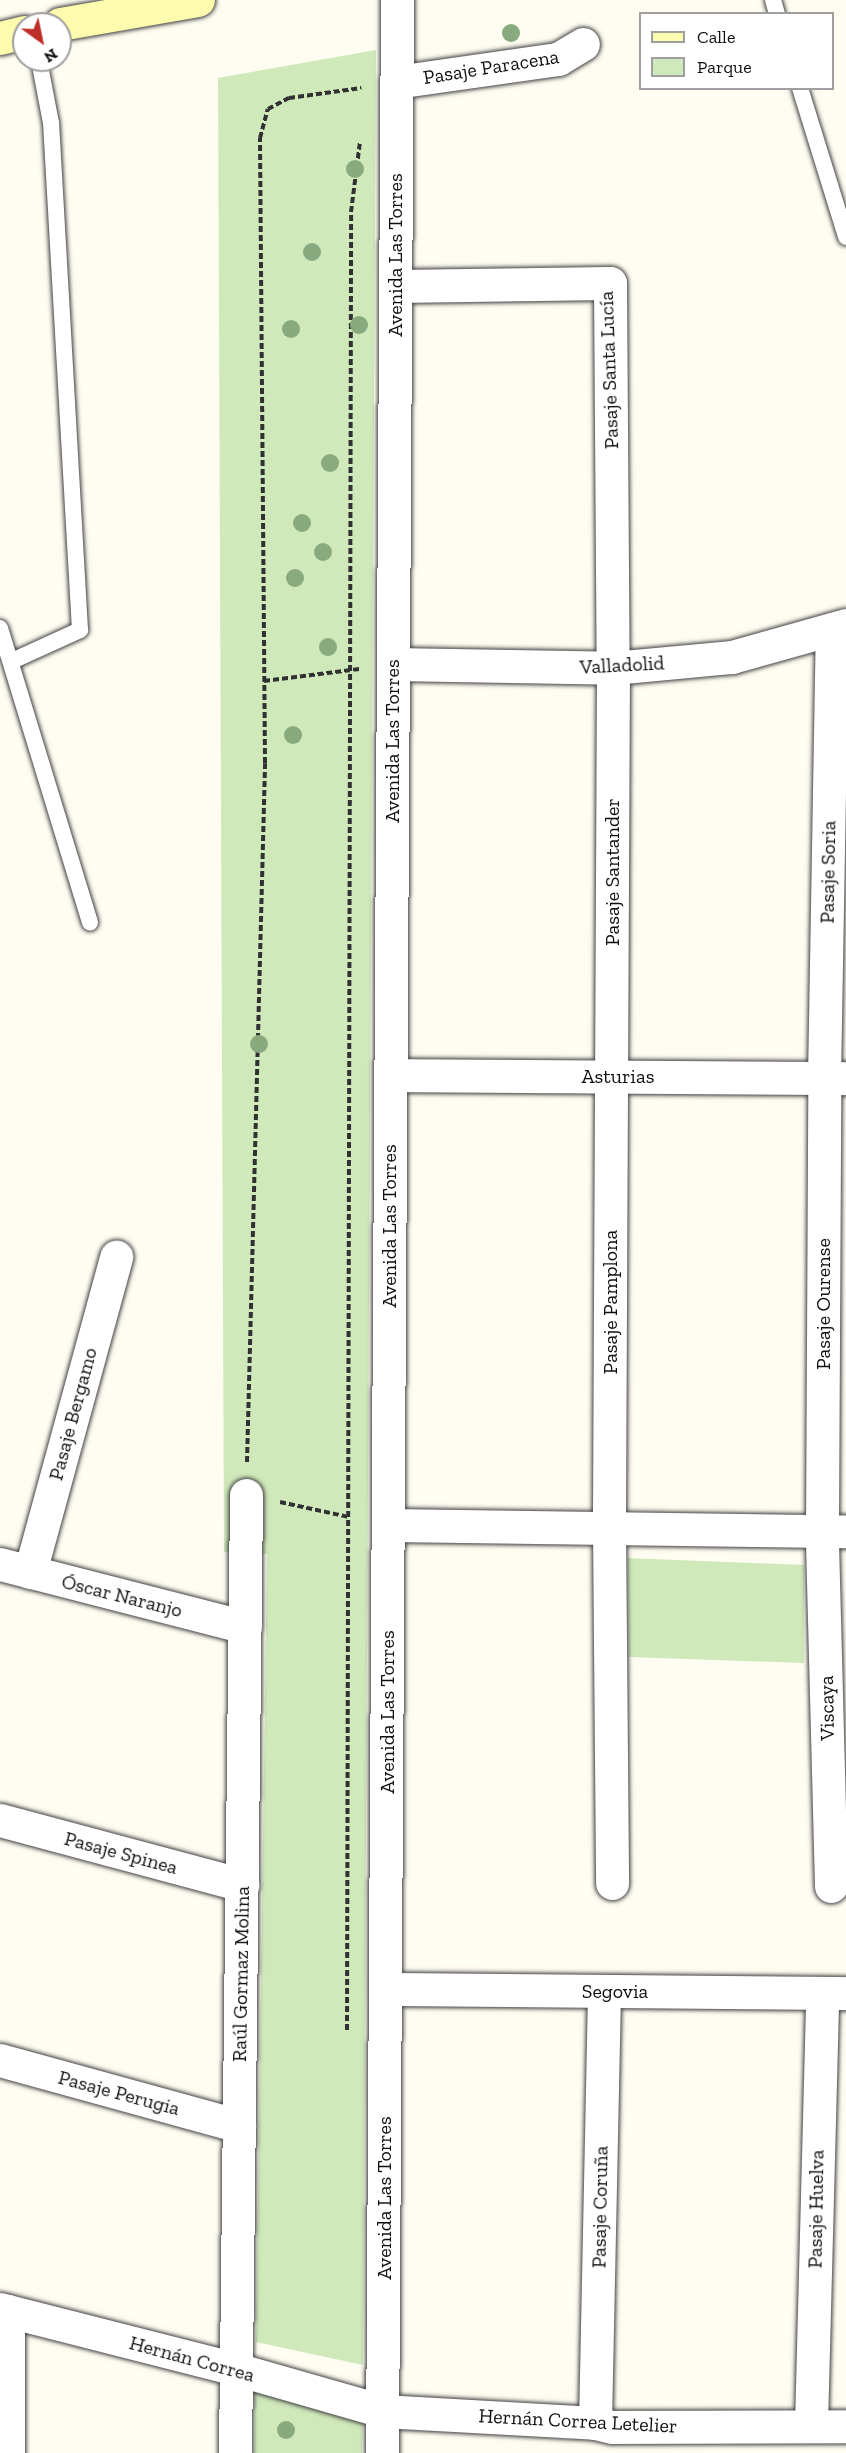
<!DOCTYPE html>
<meta charset="utf-8">
<style>
body{margin:0}
#map{position:relative;width:846px;height:2453px;overflow:hidden;background:#fffdf2;font-family:"Zilla Slab",serif}
div>[style]{position:absolute}
.green>*{inset:0;background:#cfe9bb}
.path>*{height:4px;margin-top:-2px;transform-origin:0;background:repeating-linear-gradient(90deg,#313131 0 6px,transparent 0 9px)}
.roads{filter:drop-shadow(0 0 2px #424242) drop-shadow(0 0 2px #424242)}
.lane>*{height:16px;margin:-8px;padding:0 8px;transform-origin:8px;border-radius:8px;background:#fff}
.street>*{height:33px;margin:-16.5px;padding:0 16.5px;transform-origin:16.5px;border-radius:16.5px;background:#fff}
.secondary>*{height:33px;margin:-16.5px;padding:0 16.5px;transform-origin:16.5px;border-radius:16.5px;background:#fdfbae}
.trees>*{width:18px;height:18px;margin:-9px;border-radius:50%;background:#89aa7e}
span{translate:-50% -50%;white-space:nowrap;text-align:center;line-height:1.15;-webkit-text-stroke:6px #fff;paint-order:stroke}
.street-label{font-size:20px;color:#0f0f0f}
.legend{position:absolute;left:639px;top:12px;width:195px;height:78px;box-sizing:border-box;background:#fff;border:2px solid #9f9f9f;margin:0;padding:8px 10px;list-style:none;font-size:18px;color:#0f0f0f}
.legend li{display:flex;align-items:center;gap:12px;height:30px}
.legend b{width:30px;border:2px solid #9f9f9f}
.north{position:absolute;left:12px;top:12px;width:60px;height:60px;box-sizing:border-box;background:#fff;border:2px solid #9f9f9f;border-radius:50%;rotate:147deg;font-size:16px;font-weight:700;line-height:24px;text-align:center;color:#0f0f0f}
.north::after{content:'';display:block;margin:auto;width:21px;height:27px;background:#be2f29;clip-path:polygon(50% 0,100% 100%,50% 72%,0 100%)}
</style>
<div id="map">
<div class="green">
<i style="clip-path:polygon(376px 50px,363px 2365px,256px 2342px,267px 1554px,224px 1552px,218px 78px)"></i>
<i style="clip-path:polygon(628px 1558px,804px 1565px,804px 1663px,629px 1657px)"></i>
<i style="clip-path:polygon(255px 2388px,363px 2419px,362px 2453px,254px 2453px)"></i>
</div>
<div class="path">
<i style="left:264px;top:681px;width:96px;rotate:-7.2deg"></i>
<i style="left:247px;top:1462px;width:699px;rotate:-88.52deg"></i>
<i style="left:265px;top:763px;width:625px;rotate:-90.46deg"></i>
<i style="left:260px;top:138px;width:30px;rotate:-75deg"></i>
<i style="left:268px;top:109px;width:24px;rotate:-28deg"></i>
<i style="left:289px;top:98px;width:73px;rotate:-7.9deg"></i>
<i style="left:280px;top:1502px;width:71px;rotate:12.3deg"></i>
<i style="left:347px;top:2030px;width:1818px;rotate:-89.87deg"></i>
<i style="left:351px;top:212px;width:71px;rotate:-82.7deg"></i>
</div>
<div class="roads">
<div class="lane">
<i style="left:773px;top:0;width:15px;rotate:74deg"></i>
<i style="left:800px;top:88px;width:156px;rotate:72.8deg"></i>
<i style="left:0;top:628px;width:308px;rotate:73deg"></i>
<i style="left:12px;top:661px;width:75px;rotate:-24.5deg"></i>
<i style="left:80px;top:630px;width:508px;rotate:-93.27deg"></i>
<i style="left:51px;top:123px;width:64px;rotate:-100.8deg"></i>
</div>
<div class="street">
<i style="left:396px;top:82px;width:164px;rotate:-8.1deg"></i>
<i style="left:558px;top:59px;width:29px;rotate:-31deg"></i>
<i style="left:395px;top:286px;width:215px;rotate:-0.8deg"></i>
<i style="left:610px;top:283px;width:385px;rotate:89.6deg"></i>
<i style="left:613px;top:668px;width:860px;rotate:90.27deg"></i>
<i style="left:609px;top:1528px;width:355px;rotate:89.5deg"></i>
<i style="left:393px;top:664px;width:220px;rotate:1deg"></i>
<i style="left:613px;top:668px;width:120px;rotate:-5.3deg"></i>
<i style="left:732px;top:657px;width:118px;rotate:-15.7deg"></i>
<i style="left:390px;top:1075px;width:454px;rotate:0.4deg"></i>
<i style="left:388px;top:1525px;width:458px;rotate:0.8deg"></i>
<i style="left:0;top:1564px;width:253px;rotate:14.4deg"></i>
<i style="left:30px;top:1572px;width:327px;rotate:-74.7deg"></i>
<i style="left:0;top:1820px;width:251px;rotate:15deg"></i>
<i style="left:831px;top:1886px;width:355px;rotate:-91.5deg"></i>
<i style="left:822px;top:1531px;width:453px;rotate:-89.7deg"></i>
<i style="left:824px;top:1078px;width:449px;rotate:-89deg"></i>
<i style="left:385px;top:1989px;width:461px;rotate:0.5deg"></i>
<i style="left:0;top:2060px;width:248px;rotate:15.4deg"></i>
<i style="left:0;top:2309px;width:244px;rotate:14.3deg"></i>
<i style="left:236px;top:2369px;width:152px;rotate:16deg"></i>
<i style="left:382px;top:2411px;width:213px;rotate:3.2deg"></i>
<i style="left:595px;top:2423px;width:18px;rotate:13deg"></i>
<i style="left:613px;top:2427px;width:233px;rotate:-0.2deg"></i>
<i style="left:595px;top:2423px;width:432px;rotate:-88.8deg"></i>
<i style="left:811px;top:2425px;width:432px;rotate:-88.5deg"></i>
<i style="left:8px;top:2453px;width:142px;rotate:-90deg"></i>
<i style="left:235px;top:2453px;width:958px;rotate:-89.34deg"></i>
<i style="left:382px;top:2453px;width:2453px;rotate:-89.65deg"></i>
</div>
<div class="secondary">
<i style="left:60px;top:24px;width:140px;rotate:-9.9deg"></i>
<i style="left:0;top:38px;width:25px;rotate:-14deg"></i>
</div>
</div>
<div class="trees">
<i style="left:511px;top:33px"></i>
<i style="left:355px;top:169px"></i>
<i style="left:312px;top:252px"></i>
<i style="left:359px;top:325px"></i>
<i style="left:291px;top:329px"></i>
<i style="left:330px;top:463px"></i>
<i style="left:302px;top:523px"></i>
<i style="left:323px;top:552px"></i>
<i style="left:295px;top:578px"></i>
<i style="left:328px;top:647px"></i>
<i style="left:293px;top:735px"></i>
<i style="left:259px;top:1044px"></i>
<i style="left:286px;top:2430px"></i>
</div>
<div class="street-label">
<span style="left:491px;top:67px;rotate:-9deg">Pasaje Paracena</span>
<span style="left:395px;top:255px;rotate:-90deg">Avenida Las Torres</span>
<span style="left:609px;top:370px;rotate:-92deg">Pasaje Santa Lucía</span>
<span style="left:622px;top:665px;rotate:-3deg">Valladolid</span>
<span style="left:392px;top:741px;rotate:-90deg">Avenida Las Torres</span>
<span style="left:612px;top:872px;rotate:-90deg">Pasaje Santander</span>
<span style="left:828px;top:872px;rotate:-89deg">Pasaje Soria</span>
<span style="left:618px;top:1076px">Asturias</span>
<span style="left:389px;top:1226px;rotate:-90deg">Avenida Las Torres</span>
<span style="left:610px;top:1302px;rotate:-90deg">Pasaje Pamplona</span>
<span style="left:823px;top:1304px;rotate:-90deg">Pasaje Ourense</span>
<span style="left:73px;top:1414px;rotate:-75deg">Pasaje Bergamo</span>
<span style="left:122px;top:1596px;rotate:14deg">Óscar Naranjo</span>
<span style="left:827px;top:1708px;rotate:-91deg">Viscaya</span>
<span style="left:387px;top:1712px;rotate:-90deg">Avenida Las Torres</span>
<span style="left:121px;top:1853px;rotate:15deg">Pasaje Spinea</span>
<span style="left:241px;top:1974px;rotate:-89deg">Raúl Gormaz Molina</span>
<span style="left:615px;top:1991px">Segovia</span>
<span style="left:119px;top:2093px;rotate:15deg">Pasaje Perugia</span>
<span style="left:384px;top:2198px;rotate:-90deg">Avenida Las Torres</span>
<span style="left:600px;top:2207px;rotate:-89deg">Pasaje Coruña</span>
<span style="left:816px;top:2209px;rotate:-89deg">Pasaje Huelva</span>
<span style="left:192px;top:2359px;rotate:15deg">Hernán Correa</span>
<span style="left:578px;top:2421px;rotate:3deg">Hernán Correa Letelier</span>
</div>
<ul class="legend">
<li><b style="height:8px;background:#fdfbae"></b>Calle</li>
<li><b style="height:16px;background:#cfe9bb"></b>Parque</li>
</ul>
<div class="north">N</div>
</div>
